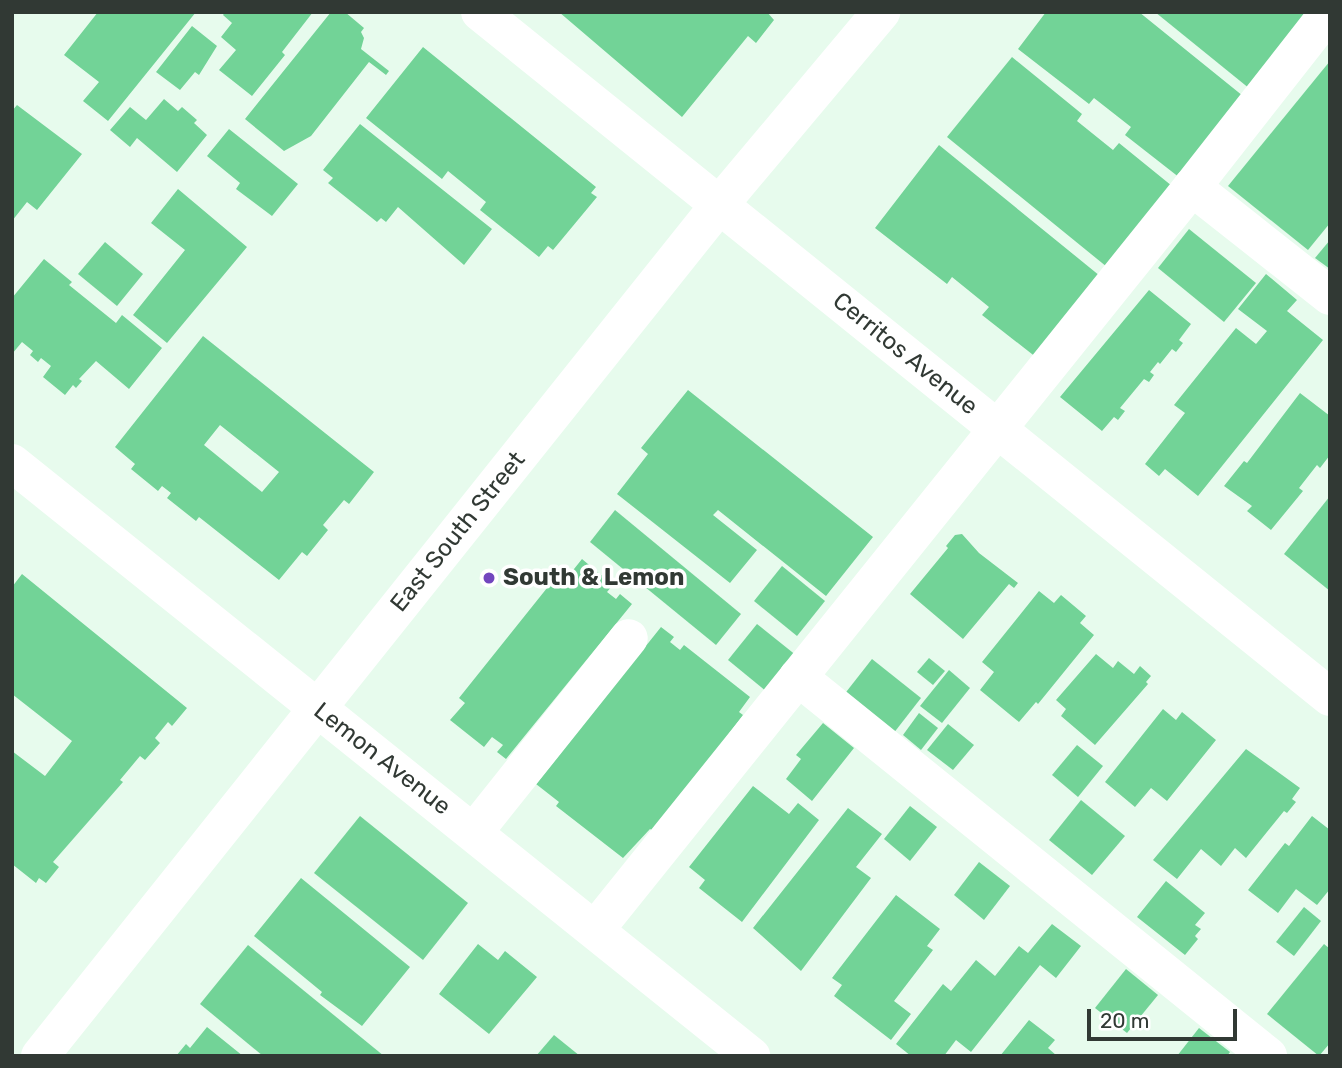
<!DOCTYPE html>
<style>
body{margin:0}
#map{position:relative;width:1342px;height:1068px;overflow:hidden;background:#e7fbed;font-family:Rubik,sans-serif}
div>[style]{position:absolute}
.building>*{inset:0;background:#72d397}
.minor>*{height:38px;margin:-19px;padding:0 19px;transform-origin:19px;border-radius:19px;background:#fff}
.major>*{height:38px;margin:-19px;padding:0 19px;transform-origin:19px;border-radius:19px;background:#fff}
.dots>*{width:19px;height:19px;translate:-50% -50%;box-sizing:border-box;border:4px solid #fff;border-radius:50%}
span{translate:-50% -50%;white-space:nowrap;text-align:center;line-height:1.15;-webkit-text-stroke:7px #fff;paint-order:stroke}
.street-label{font-size:24px;color:#313934}
.poi-label{font-size:24px;color:#313934;font-weight:700}
.left{translate:0 -50%;text-align:left}
.frame{position:absolute;inset:0;border:14px solid #313934;pointer-events:none}
.scale{position:absolute;left:1087px;top:1009px;width:150px;height:32px;box-sizing:border-box;border:4px solid #313934;border-top:0;padding-left:9px;font-size:21px;line-height:24px;white-space:nowrap;color:#313934;-webkit-text-stroke:5px #fff;paint-order:stroke}
</style>
<div id="map">
<div class="building">
<i style="clip-path:polygon(98px 12px,196px 12px,108px 121px,83px 101px,99px 82px,64px 55px)"></i>
<i style="clip-path:polygon(225px 12px,313px 12px,282px 52px,285px 55px,252px 96px,219px 70px,236px 50px,221px 37px,232px 23px,223px 15px)"></i>
<i style="clip-path:polygon(331px 12px,345px 12px,364px 28px,361px 32px,364px 38px,361px 49px,389px 71px,386px 75px,369px 62px,311px 136px,284px 151px,245px 119px)"></i>
<i style="clip-path:polygon(559px 12px,767px 12px,774px 20px,756px 43px,748px 36px,682px 117px)"></i>
<i style="clip-path:polygon(1046px 12px,1139px 12px,1243px 96px,1180px 178px,1125px 135px,1131px 127px,1094px 98px,1089px 104px,1018px 49px)"></i>
<i style="clip-path:polygon(1155px 12px,1311px 12px,1250px 89px)"></i>
<i style="clip-path:polygon(192px 26px,217px 46px,199px 75px,195px 72px,180px 90px,156px 72px)"></i>
<i style="clip-path:polygon(423px 47px,596px 187px,591px 193px,597px 197px,553px 250px,548px 246px,539px 257px,480px 210px,486px 202px,448px 171px,442px 179px,366px 118px)"></i>
<i style="clip-path:polygon(1012px 57px,1082px 114px,1077px 121px,1113px 150px,1119px 143px,1172px 186px,1107px 267px,947px 137px)"></i>
<i style="clip-path:polygon(1330px 61px,1330px 223px,1308px 250px,1228px 186px)"></i>
<i style="clip-path:polygon(164px 99px,178px 111px,182px 107px,197px 120px,194px 123px,207px 135px,177px 172px,137px 138px,130px 147px,110px 130px,130px 107px,146px 120px)"></i>
<i style="clip-path:polygon(17px 105px,82px 154px,37px 210px,27px 202px,12px 221px,12px 111px)"></i>
<i style="clip-path:polygon(360px 124px,492px 229px,464px 265px,398px 207px,386px 222px,381px 218px,377px 222px,328px 183px,333px 178px,323px 170px)"></i>
<i style="clip-path:polygon(229px 129px,298px 184px,272px 216px,236px 189px,240px 183px,207px 156px)"></i>
<i style="clip-path:polygon(939px 145px,1100px 276px,1037px 358px,982px 315px,989px 307px,952px 277px,947px 284px,875px 228px)"></i>
<i style="clip-path:polygon(178px 189px,247px 247px,167px 343px,133px 315px,185px 250px,151px 223px)"></i>
<i style="clip-path:polygon(1189px 229px,1256px 283px,1224px 322px,1158px 268px)"></i>
<i style="clip-path:polygon(1330px 240px,1330px 269px,1315px 258px)"></i>
<i style="clip-path:polygon(105px 242px,143px 274px,117px 306px,78px 274px)"></i>
<i style="clip-path:polygon(44px 259px,72px 282px,69px 285px,116px 323px,122px 315px,162px 348px,129px 389px,96px 361px,79px 379px,82px 381px,76px 388px,73px 385px,65px 395px,43px 377px,51px 366px,41px 358px,38px 362px,30px 355px,33px 351px,22px 342px,12px 354px,12px 298px)"></i>
<i style="clip-path:polygon(1266px 274px,1297px 300px,1287px 311px,1323px 340px,1198px 496px,1165px 469px,1159px 476px,1145px 464px,1185px 413px,1174px 405px,1236px 328px,1256px 344px,1267px 331px,1238px 309px)"></i>
<i style="clip-path:polygon(1149px 290px,1191px 324px,1179px 340px,1183px 343px,1176px 352px,1172px 349px,1160px 364px,1158px 362px,1150px 372px,1154px 375px,1149px 382px,1144px 379px,1120px 408px,1125px 411px,1118px 420px,1114px 417px,1102px 431px,1060px 397px)"></i>
<i style="clip-path:polygon(evenodd,203px 336px,374px 472px,349px 504px,344px 500px,323px 525px,328px 530px,307px 556px,302px 552px,279px 580px,199px 517px,196px 521px,167px 498px,171px 493px,162px 486px,158px 491px,131px 469px,135px 464px,115px 447px,203px 336px,220px 425px,279px 472px,262px 492px,204px 445px,220px 425px)"></i>
<i style="clip-path:polygon(688px 390px,873px 537px,826px 596px,718px 510px,713px 515px,757px 550px,730px 583px,617px 494px,648px 454px,641px 448px)"></i>
<i style="clip-path:polygon(1300px 393px,1330px 416px,1330px 455px,1320px 468px,1317px 465px,1299px 488px,1303px 491px,1271px 530px,1247px 511px,1252px 506px,1224px 486px,1244px 461px,1247px 463px)"></i>
<i style="clip-path:polygon(1330px 496px,1330px 591px,1284px 554px)"></i>
<i style="clip-path:polygon(615px 510px,741px 614px,716px 645px,590px 542px)"></i>
<i style="clip-path:polygon(962px 534px,979px 553px,1018px 583px,1014px 588px,1009px 584px,963px 639px,910px 594px,948px 548px,946px 546px,955px 535px)"></i>
<i style="clip-path:polygon(582px 559px,613px 585px,607px 592px,616px 599px,620px 594px,632px 604px,506px 759px,497px 752px,503px 745px,492px 737px,484px 747px,450px 720px,465px 703px,459px 698px,563px 568px,570px 574px)"></i>
<i style="clip-path:polygon(782px 566px,825px 601px,797px 636px,754px 601px)"></i>
<i style="clip-path:polygon(22px 574px,187px 708px,172px 726px,168px 722px,155px 738px,160px 743px,145px 760px,140px 756px,120px 780px,123px 782px,53px 862px,59px 867px,46px 883px,39px 878px,36px 883px,12px 864px,12px 751px,45px 776px,72px 741px,12px 694px,12px 587px)"></i>
<i style="clip-path:polygon(1039px 591px,1054px 603px,1061px 595px,1086px 616px,1080px 623px,1094px 635px,1038px 704px,1036px 702px,1019px 722px,980px 690px,994px 672px,982px 662px)"></i>
<i style="clip-path:polygon(757px 624px,797px 656px,767px 692px,728px 660px)"></i>
<i style="clip-path:polygon(661px 627px,674px 637px,670px 642px,680px 650px,684px 645px,750px 697px,739px 712px,743px 715px,655px 832px,650px 829px,623px 858px,556px 806px,559px 802px,536px 784px)"></i>
<i style="clip-path:polygon(1096px 654px,1113px 668px,1118px 661px,1134px 674px,1140px 666px,1151px 676px,1146px 682px,1148px 684px,1095px 745px,1061px 716px,1066px 709px,1056px 700px)"></i>
<i style="clip-path:polygon(929px 658px,945px 671px,933px 685px,917px 672px)"></i>
<i style="clip-path:polygon(872px 659px,921px 698px,893px 734px,843px 696px)"></i>
<i style="clip-path:polygon(949px 670px,970px 688px,942px 723px,920px 706px)"></i>
<i style="clip-path:polygon(1163px 709px,1176px 720px,1182px 712px,1216px 740px,1167px 801px,1151px 788px,1135px 807px,1105px 782px)"></i>
<i style="clip-path:polygon(919px 713px,938px 728px,921px 750px,903px 735px)"></i>
<i style="clip-path:polygon(823px 723px,854px 748px,812px 801px,786px 779px,801px 759px,796px 755px)"></i>
<i style="clip-path:polygon(948px 724px,974px 745px,953px 770px,927px 750px)"></i>
<i style="clip-path:polygon(1077px 745px,1103px 766px,1078px 797px,1052px 775px)"></i>
<i style="clip-path:polygon(1246px 749px,1300px 788px,1292px 799px,1296px 802px,1287px 813px,1284px 811px,1246px 858px,1235px 848px,1221px 866px,1201px 849px,1177px 879px,1153px 860px)"></i>
<i style="clip-path:polygon(753px 786px,789px 814px,798px 803px,819px 820px,742px 922px,699px 888px,705px 880px,689px 867px)"></i>
<i style="clip-path:polygon(1081px 800px,1125px 836px,1092px 875px,1049px 840px)"></i>
<i style="clip-path:polygon(910px 806px,937px 827px,910px 861px,884px 839px)"></i>
<i style="clip-path:polygon(848px 808px,882px 834px,856px 867px,871px 878px,801px 971px,753px 928px)"></i>
<i style="clip-path:polygon(360px 816px,468px 903px,423px 960px,314px 873px)"></i>
<i style="clip-path:polygon(1312px 816px,1330px 830px,1330px 889px,1317px 905px,1296px 889px,1278px 913px,1248px 890px,1285px 843px,1289px 846px)"></i>
<i style="clip-path:polygon(979px 862px,1010px 886px,984px 920px,954px 895px)"></i>
<i style="clip-path:polygon(301px 878px,410px 967px,362px 1026px,320px 995px,322px 992px,254px 936px)"></i>
<i style="clip-path:polygon(1166px 881px,1205px 913px,1195px 925px,1201px 929px,1195px 936px,1198px 939px,1185px 955px,1137px 917px)"></i>
<i style="clip-path:polygon(896px 895px,940px 929px,927px 946px,933px 950px,894px 1001px,911px 1014px,891px 1040px,834px 996px,842px 985px,832px 978px)"></i>
<i style="clip-path:polygon(1304px 907px,1321px 921px,1294px 956px,1276px 942px)"></i>
<i style="clip-path:polygon(1052px 924px,1081px 946px,1056px 978px,1040px 965px,971px 1052px,956px 1040px,944px 1056px,911px 1056px,896px 1044px,943px 984px,951px 991px,976px 960px,995px 976px,1019px 946px,1028px 953px)"></i>
<i style="clip-path:polygon(478px 944px,498px 960px,505px 951px,537px 977px,489px 1034px,439px 994px)"></i>
<i style="clip-path:polygon(1324px 944px,1330px 949px,1330px 1043px,1319px 1056px,1267px 1014px)"></i>
<i style="clip-path:polygon(248px 945px,384px 1056px,263px 1056px,200px 1004px)"></i>
<i style="clip-path:polygon(1126px 969px,1158px 995px,1127px 1033px,1095px 1008px)"></i>
<i style="clip-path:polygon(1029px 1020px,1055px 1040px,1048px 1048px,1057px 1056px,1000px 1056px)"></i>
<i style="clip-path:polygon(207px 1027px,243px 1056px,176px 1056px,186px 1044px,190px 1048px)"></i>
<i style="clip-path:polygon(1199px 1028px,1230px 1052px,1227px 1056px,1177px 1056px)"></i>
<i style="clip-path:polygon(554px 1035px,580px 1056px,536px 1056px)"></i>
</div>
<div class="minor">
<i style="left:480px;top:12px;width:1092px;rotate:38.86deg"></i>
<i style="left:1192px;top:187px;width:176px;rotate:38.3deg"></i>
<i style="left:12px;top:463px;width:948px;rotate:38.74deg"></i>
<i style="left:798px;top:677px;width:604px;rotate:38.88deg"></i>
<i style="left:474px;top:832px;width:248px;rotate:-51.4deg"></i>
<i style="left:595px;top:930px;width:953px;rotate:-51.22deg"></i>
<i style="left:1192px;top:187px;width:222px;rotate:-51.9deg"></i>
</div>
<div class="major">
<i style="left:40px;top:1056px;width:1090px;rotate:-51.41deg"></i>
<i style="left:720px;top:204px;width:251px;rotate:-50deg"></i>
</div>
<div class="dots">
<i style="left:489px;top:578px;background:#7246be"></i>
</div>
<div class="street-label">
<span style="left:905px;top:354px;rotate:39deg">Cerritos Avenue</span>
<span style="left:458px;top:532px;rotate:-51deg">East South Street</span>
<span style="left:382px;top:759px;rotate:38deg">Lemon Avenue</span>
</div>
<div class="poi-label">
<span class="left" style="left:503px;top:578px">South &amp; Lemon</span>
</div>
<div class="frame"></div>
<div class="scale">20 m</div>
</div>
